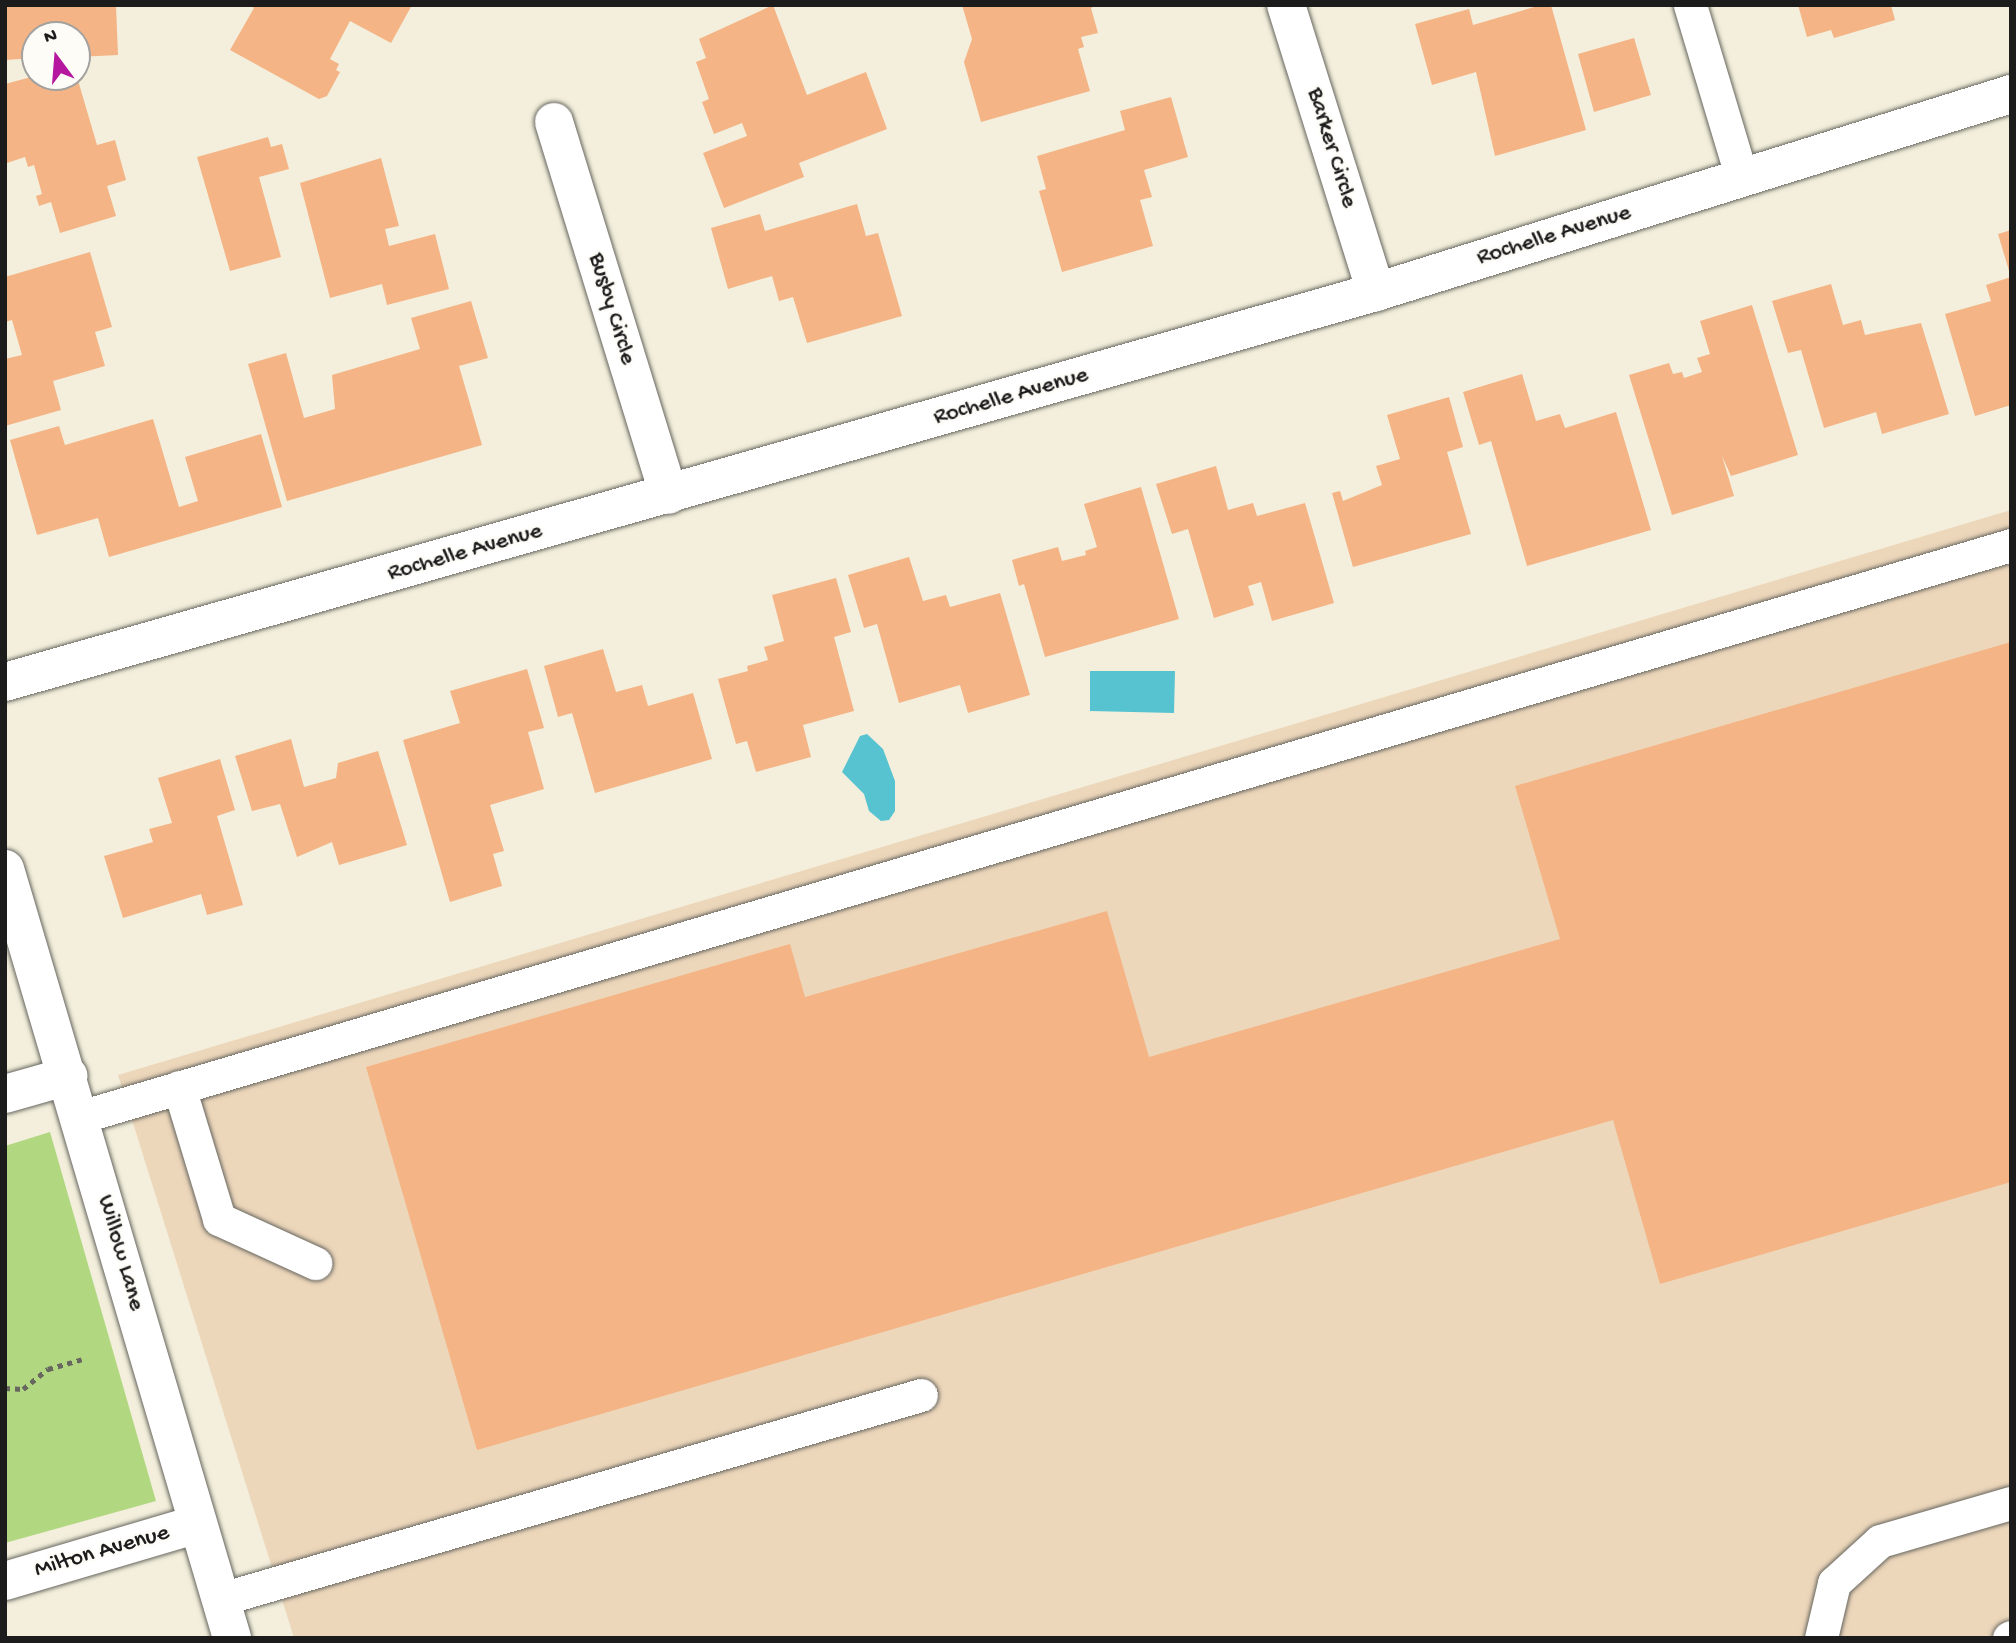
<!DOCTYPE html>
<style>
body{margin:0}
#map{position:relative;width:2016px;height:1643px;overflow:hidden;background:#f3efdc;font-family:"Gochi Hand",sans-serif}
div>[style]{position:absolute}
.built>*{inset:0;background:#edd7bb}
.green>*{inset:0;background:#b1d781}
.water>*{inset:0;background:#57c3d1}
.building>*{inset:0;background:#f4b485}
.path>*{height:4.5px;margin-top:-2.25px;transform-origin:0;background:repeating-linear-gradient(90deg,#67665f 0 5px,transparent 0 10px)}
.roads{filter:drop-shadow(0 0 2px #67665f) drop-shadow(0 0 2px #67665f)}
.lane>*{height:33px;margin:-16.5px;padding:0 16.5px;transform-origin:16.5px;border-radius:16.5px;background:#fff}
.street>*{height:38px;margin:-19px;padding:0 19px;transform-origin:19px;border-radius:19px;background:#fff}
span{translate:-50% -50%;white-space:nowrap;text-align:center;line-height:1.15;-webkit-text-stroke:5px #fdfcf7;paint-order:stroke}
.street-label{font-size:24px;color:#1c1c1c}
.frame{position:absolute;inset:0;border:7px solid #1c1c1c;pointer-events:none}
.north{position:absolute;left:21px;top:21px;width:70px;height:70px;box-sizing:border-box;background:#fdfcf7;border:2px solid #a3a29f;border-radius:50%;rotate:344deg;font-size:19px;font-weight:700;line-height:28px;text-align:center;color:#1c1c1c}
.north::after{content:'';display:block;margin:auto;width:24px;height:32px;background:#b5179e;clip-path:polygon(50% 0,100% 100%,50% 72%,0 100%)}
</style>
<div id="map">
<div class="built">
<i style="clip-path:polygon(2011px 510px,2011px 1638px,294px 1638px,118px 1075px)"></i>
</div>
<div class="green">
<i style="clip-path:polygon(50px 1132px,156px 1501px,5px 1543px,5px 1146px)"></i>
</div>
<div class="water">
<i style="clip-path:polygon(1090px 671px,1175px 671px,1174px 713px,1090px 711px)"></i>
<i style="clip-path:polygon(867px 734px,883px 749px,895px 781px,895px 811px,889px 820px,881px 821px,869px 811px,864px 794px,842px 772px,860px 736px)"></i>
</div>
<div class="building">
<i style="clip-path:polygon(5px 5px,116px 5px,118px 55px,77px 57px,77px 35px,35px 35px,35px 58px,5px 60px)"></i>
<i style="clip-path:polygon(249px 5px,412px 5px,391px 43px,350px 21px,330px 59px,339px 64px,336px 70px,340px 72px,327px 96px,319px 99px,230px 50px,254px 8px)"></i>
<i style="clip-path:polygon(773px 5px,807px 95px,866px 72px,887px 129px,799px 163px,804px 177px,724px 208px,703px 153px,747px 136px,742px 123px,714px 134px,702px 102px,709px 99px,696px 62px,706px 58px,699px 39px)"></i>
<i style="clip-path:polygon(962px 5px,1098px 5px,1091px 8px,1098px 33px,1081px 37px,1084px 47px,1078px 49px,1090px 91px,981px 122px,964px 62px,972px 39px)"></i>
<i style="clip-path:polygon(1541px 5px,1551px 5px,1586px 130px,1495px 156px,1476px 72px,1432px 85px,1415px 24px,1469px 9px,1473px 25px)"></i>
<i style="clip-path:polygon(1798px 5px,1891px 5px,1895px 20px,1834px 38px,1831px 30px,1807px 37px)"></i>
<i style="clip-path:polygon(1634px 38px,1651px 95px,1594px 112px,1578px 54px)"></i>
<i style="clip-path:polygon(35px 76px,77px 77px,97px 145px,115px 140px,126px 180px,107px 186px,116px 216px,60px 233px,51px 202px,39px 206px,36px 196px,42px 194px,34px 165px,28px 167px,25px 157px,7px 163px,5px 84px)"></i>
<i style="clip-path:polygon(1171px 97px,1188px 157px,1144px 170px,1152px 197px,1140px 200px,1153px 246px,1062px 272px,1039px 191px,1046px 189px,1037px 156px,1125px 130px,1120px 111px)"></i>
<i style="clip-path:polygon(268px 137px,271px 147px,282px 144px,289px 169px,259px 177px,281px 257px,230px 271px,197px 157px)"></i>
<i style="clip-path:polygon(381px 158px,399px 226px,385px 229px,389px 246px,435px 234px,449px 289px,387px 305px,382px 284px,330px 298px,300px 183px)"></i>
<i style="clip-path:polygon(857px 204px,866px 236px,878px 233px,902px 316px,807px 343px,793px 297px,779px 301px,772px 276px,728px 289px,711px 228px,760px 214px,765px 231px)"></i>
<i style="clip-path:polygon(2011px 230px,2011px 274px,2010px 274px,1998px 234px)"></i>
<i style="clip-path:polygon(90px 252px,112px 327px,95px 332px,105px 366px,53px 381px,61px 410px,5px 426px,5px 359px,22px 355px,12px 320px,5px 322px,5px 277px)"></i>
<i style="clip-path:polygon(2011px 277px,2011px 405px,1975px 416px,1945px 314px,1991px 301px,1986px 285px)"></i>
<i style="clip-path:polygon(1831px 284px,1843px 325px,1861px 320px,1865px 335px,1921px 323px,1949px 414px,1882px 434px,1876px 412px,1824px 428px,1801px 350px,1788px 353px,1772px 301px)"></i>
<i style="clip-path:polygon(471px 301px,488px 358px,459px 366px,482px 445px,287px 501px,248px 364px,286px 353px,304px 418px,335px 409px,332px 375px,420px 349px,411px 318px)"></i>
<i style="clip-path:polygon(1752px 305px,1798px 455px,1731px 476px,1722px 456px,1734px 496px,1672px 515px,1629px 375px,1669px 363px,1673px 374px,1682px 372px,1684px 378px,1702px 372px,1697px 358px,1710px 354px,1700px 321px)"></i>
<i style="clip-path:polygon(1522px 374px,1536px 421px,1560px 414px,1565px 428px,1616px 412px,1651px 530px,1527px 566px,1491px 441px,1479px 445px,1463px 392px)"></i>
<i style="clip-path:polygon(1449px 397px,1463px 447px,1447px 452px,1471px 534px,1353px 567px,1332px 493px,1340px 491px,1343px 501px,1382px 485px,1376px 466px,1400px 459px,1387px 415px)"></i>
<i style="clip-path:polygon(153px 419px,179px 507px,198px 501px,185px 457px,261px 434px,282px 507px,109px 557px,98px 518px,37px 535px,10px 440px,59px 426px,65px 445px)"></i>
<i style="clip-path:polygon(1216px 466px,1228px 510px,1253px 503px,1257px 516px,1305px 503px,1334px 603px,1272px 621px,1261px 582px,1248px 586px,1254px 605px,1214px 618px,1188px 529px,1172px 534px,1156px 484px)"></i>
<i style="clip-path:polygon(1141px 487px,1179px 619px,1045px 657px,1024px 584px,1019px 586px,1012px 560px,1058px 547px,1062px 561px,1086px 555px,1085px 551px,1097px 547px,1084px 504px)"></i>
<i style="clip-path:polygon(909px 557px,923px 601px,946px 595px,950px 607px,1000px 593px,1030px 695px,968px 713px,960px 685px,899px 703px,877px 624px,864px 628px,848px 575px)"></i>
<i style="clip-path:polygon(836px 578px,851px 632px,834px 637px,854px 711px,803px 725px,811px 757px,756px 772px,747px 741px,736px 744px,718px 679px,748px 671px,747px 666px,768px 660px,764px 647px,784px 641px,772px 595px)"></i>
<i style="clip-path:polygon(2011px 642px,2011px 1182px,1660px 1284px,1613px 1120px,477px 1450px,366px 1067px,790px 944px,805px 997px,1107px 911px,1149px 1057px,1560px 939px,1515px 786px)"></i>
<i style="clip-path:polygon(603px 649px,616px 692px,642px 685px,648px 706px,693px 693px,712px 759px,595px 793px,572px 713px,558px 717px,544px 666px)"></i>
<i style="clip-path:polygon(527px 669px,544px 728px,528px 732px,544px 789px,490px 805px,504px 851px,493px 854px,502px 886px,450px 902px,403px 740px,460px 723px,450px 691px)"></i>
<i style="clip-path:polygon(291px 739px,304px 787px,336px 778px,338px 763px,378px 751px,407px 845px,339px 865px,332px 842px,297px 857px,280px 804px,252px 811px,235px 756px)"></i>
<i style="clip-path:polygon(220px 759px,235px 810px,217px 816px,243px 905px,207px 915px,201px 894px,123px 918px,104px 856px,153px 842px,149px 829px,172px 823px,158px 778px)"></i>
</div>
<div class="path">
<i style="left:5px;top:1388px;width:18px;rotate:3deg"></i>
<i style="left:23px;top:1389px;width:32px;rotate:-39deg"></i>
<i style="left:48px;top:1369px;width:35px;rotate:-16deg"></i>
</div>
<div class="roads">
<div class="lane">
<i style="left:1690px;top:5px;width:181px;rotate:73.3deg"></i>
<i style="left:179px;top:1087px;width:138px;rotate:73.1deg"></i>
<i style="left:219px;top:1219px;width:106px;rotate:24.6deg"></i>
<i style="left:80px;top:1117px;width:2014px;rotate:-16.5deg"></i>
<i style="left:221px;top:1599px;width:729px;rotate:-16.25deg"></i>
<i style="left:1821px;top:1638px;width:57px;rotate:-76.7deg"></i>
<i style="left:1834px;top:1583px;width:62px;rotate:-42.4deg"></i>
<i style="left:1880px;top:1541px;width:136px;rotate:-16.2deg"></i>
<i style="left:2009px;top:1638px;width:2px;rotate:-27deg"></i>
</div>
<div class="street">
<i style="left:1286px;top:5px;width:301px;rotate:72.6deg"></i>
<i style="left:554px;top:122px;width:390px;rotate:72.9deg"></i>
<i style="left:5px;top:682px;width:1425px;rotate:-15.88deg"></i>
<i style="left:1376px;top:292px;width:665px;rotate:-17.32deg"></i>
<i style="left:5px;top:869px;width:802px;rotate:73.55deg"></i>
<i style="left:5px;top:1094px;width:66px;rotate:-15.9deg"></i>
<i style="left:5px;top:1581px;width:201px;rotate:-16.5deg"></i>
</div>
</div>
<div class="street-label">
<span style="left:1331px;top:148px;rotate:73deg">Barker Circle</span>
<span style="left:1554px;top:236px;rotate:-17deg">Rochelle Avenue</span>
<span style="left:611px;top:309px;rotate:73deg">Busby Circle</span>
<span style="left:1011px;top:397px;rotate:-16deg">Rochelle Avenue</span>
<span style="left:465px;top:553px;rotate:-16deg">Rochelle Avenue</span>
<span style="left:120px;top:1253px;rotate:74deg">Willow Lane</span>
<span style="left:102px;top:1552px;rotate:-16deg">Milton Avenue</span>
</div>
<div class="frame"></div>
<div class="north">N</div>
</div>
